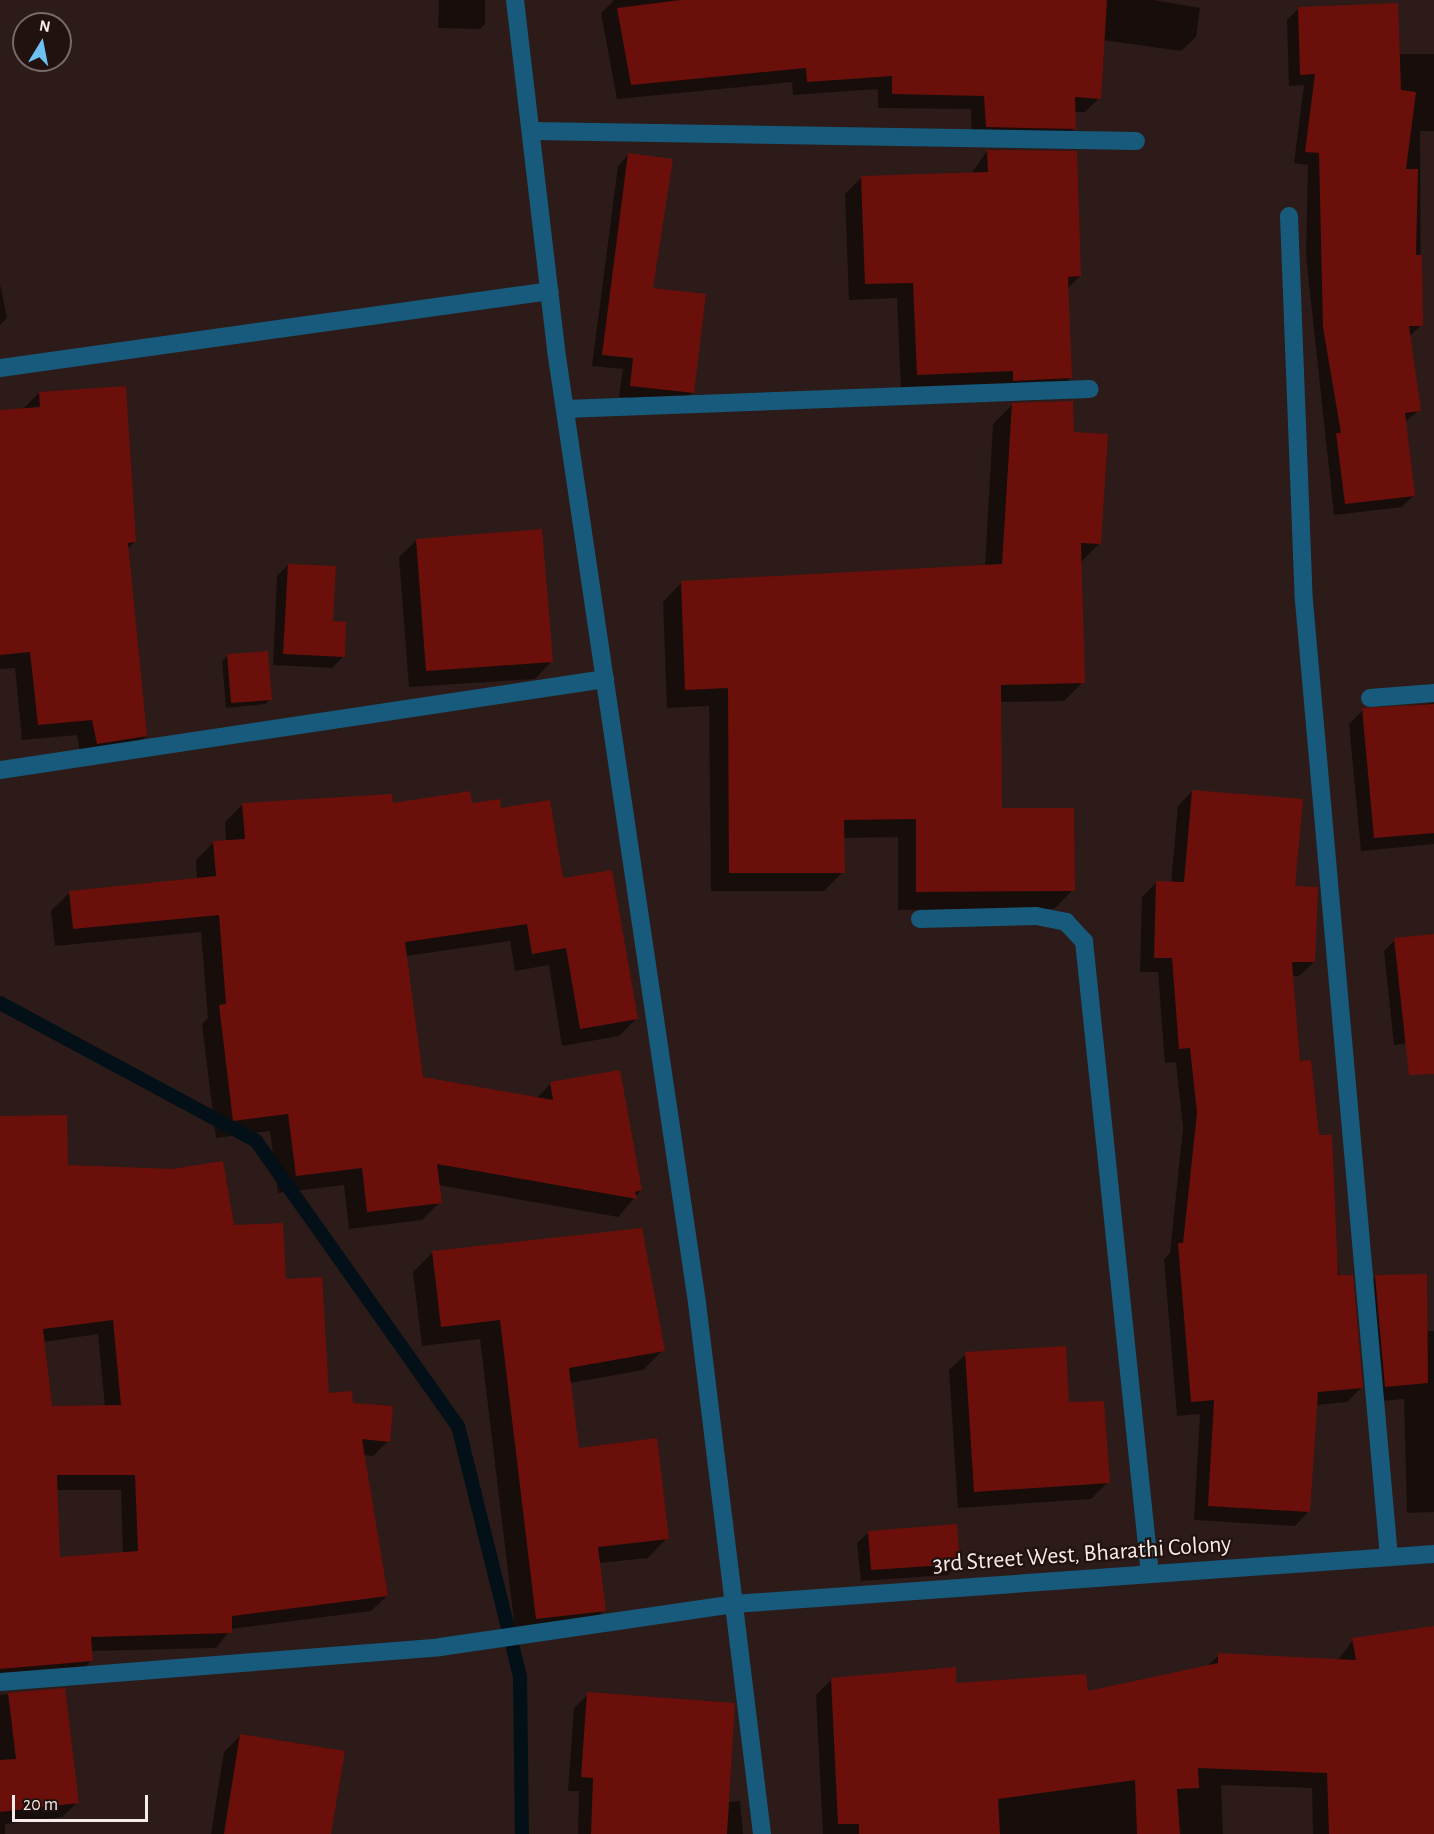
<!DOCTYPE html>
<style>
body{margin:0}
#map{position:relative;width:1434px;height:1834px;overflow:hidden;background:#2c1b18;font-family:"Alegreya Sans",sans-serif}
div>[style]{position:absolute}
.shadow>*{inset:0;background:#0007}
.stream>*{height:14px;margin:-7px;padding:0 7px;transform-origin:7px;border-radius:7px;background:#041017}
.building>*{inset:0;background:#6b0f0a}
.lane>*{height:18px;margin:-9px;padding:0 9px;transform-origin:9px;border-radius:9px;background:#175a7b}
.street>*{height:18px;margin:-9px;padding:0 9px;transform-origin:9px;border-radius:9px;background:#175a7b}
span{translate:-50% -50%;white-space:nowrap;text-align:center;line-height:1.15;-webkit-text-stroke:4.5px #22120f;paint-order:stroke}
.street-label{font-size:24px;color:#f7ebe9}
.north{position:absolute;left:12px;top:12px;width:60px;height:60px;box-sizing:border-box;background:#22120f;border:2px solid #776966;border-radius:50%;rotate:10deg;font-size:16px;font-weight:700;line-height:24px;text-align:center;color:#f7ebe9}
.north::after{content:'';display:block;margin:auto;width:21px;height:27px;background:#6dc2f3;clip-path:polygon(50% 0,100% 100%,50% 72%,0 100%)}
.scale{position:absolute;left:12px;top:1795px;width:136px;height:27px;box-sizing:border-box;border:3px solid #f7ebe9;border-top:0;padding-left:8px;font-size:18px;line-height:21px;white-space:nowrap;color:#f7ebe9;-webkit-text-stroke:4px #22120f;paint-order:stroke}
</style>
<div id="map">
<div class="shadow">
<i style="clip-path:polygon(439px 0,485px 0,485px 24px,480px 29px,438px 28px)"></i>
<i style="clip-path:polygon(614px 0,1153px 0,1200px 8px,1196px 37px,1181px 51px,1103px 40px,1099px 98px,1085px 112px,1074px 112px,1075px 128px,1060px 142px,972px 141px,971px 109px,878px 108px,878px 89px,793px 95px,792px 82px,617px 99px,601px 13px)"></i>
<i style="clip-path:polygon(1298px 9px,1398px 54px,1434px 54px,1434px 131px,1420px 131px,1421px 325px,1409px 337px,1419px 410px,1405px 422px,1414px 495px,1402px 507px,1334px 515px,1306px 256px,1308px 165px,1294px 163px,1304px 85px,1289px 86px,1287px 20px)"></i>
<i style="clip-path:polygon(987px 151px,1080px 276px,1067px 289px,1070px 378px,1054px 395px,901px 391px,897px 298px,849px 300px,845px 194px,861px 178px,971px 174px)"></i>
<i style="clip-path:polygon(629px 154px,651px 290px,693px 392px,682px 403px,619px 397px,623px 369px,592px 366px,618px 166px)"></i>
<i style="clip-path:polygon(0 284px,7px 318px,0 325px)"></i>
<i style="clip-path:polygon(39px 393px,135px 542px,127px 549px,146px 736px,130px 752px,81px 759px,77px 735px,22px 740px,15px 668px,0 669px,0 410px,23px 409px)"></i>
<i style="clip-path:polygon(1012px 405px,1073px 433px,1099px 544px,1080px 563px,1083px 682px,1064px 701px,1000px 702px,1001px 810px,1073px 890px,1054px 909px,898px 910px,898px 837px,843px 838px,843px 872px,824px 891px,711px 891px,709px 706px,667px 708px,663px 602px,681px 583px,985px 566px,993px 424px)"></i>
<i style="clip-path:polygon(416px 541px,551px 662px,535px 679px,409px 687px,399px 557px)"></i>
<i style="clip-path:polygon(288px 565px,331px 623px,343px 657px,332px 668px,273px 665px,277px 576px)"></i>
<i style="clip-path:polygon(228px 656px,271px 699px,265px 704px,226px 708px,222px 661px)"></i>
<i style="clip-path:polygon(1434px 703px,1434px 844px,1361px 851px,1349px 724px,1363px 710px)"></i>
<i style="clip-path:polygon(1192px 791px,1294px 888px,1314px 962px,1299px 976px,1292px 976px,1299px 1063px,1361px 1388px,1347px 1402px,1316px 1405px,1309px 1511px,1295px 1526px,1194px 1520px,1200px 1414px,1177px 1416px,1164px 1259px,1170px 1253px,1183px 1128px,1176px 1062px,1165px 1063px,1158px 972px,1140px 972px,1142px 897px,1156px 883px,1171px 883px,1178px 806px)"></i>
<i style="clip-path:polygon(242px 805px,471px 805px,500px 810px,562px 880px,637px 1018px,619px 1036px,562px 1046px,549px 965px,515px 971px,510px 941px,406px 956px,421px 1079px,536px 1099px,551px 1083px,641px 1190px,618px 1217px,438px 1185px,440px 1202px,422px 1220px,349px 1229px,344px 1185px,278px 1193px,270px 1131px,216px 1138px,202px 1024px,208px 1018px,201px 932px,55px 946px,51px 911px,69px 893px,197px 879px,196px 860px,214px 842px,226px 842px,225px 822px)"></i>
<i style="clip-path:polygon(1434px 936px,1434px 1040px,1394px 1045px,1384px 951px,1395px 940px)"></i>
<i style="clip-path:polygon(evenodd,0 1118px,67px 1167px,232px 1227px,285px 1281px,328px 1395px,351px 1404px,388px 1441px,373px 1456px,364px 1455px,387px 1596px,371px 1611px,231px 1629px,216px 1648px,91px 1651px,92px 1660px,77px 1676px,0 1684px,0 1118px,98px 1334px,105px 1407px,51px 1407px,43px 1342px,98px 1334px,0 1118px,56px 1490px,121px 1490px,123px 1553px,58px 1558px,56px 1490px)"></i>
<i style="clip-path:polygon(432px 1253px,663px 1350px,643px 1370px,570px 1383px,577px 1449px,667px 1538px,648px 1558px,599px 1563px,604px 1610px,585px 1630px,516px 1638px,480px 1339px,422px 1346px,413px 1272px)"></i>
<i style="clip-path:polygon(1376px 1276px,1426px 1331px,1434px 1331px,1434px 1512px,1407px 1513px,1404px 1399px,1369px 1402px,1360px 1293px)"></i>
<i style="clip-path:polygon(966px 1354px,1108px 1482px,1091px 1499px,958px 1508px,949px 1370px)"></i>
<i style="clip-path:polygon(869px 1532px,959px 1563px,948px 1575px,861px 1581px,857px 1543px)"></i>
<i style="clip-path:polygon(1434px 1628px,1434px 1834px,1313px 1834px,1312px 1788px,1221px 1785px,1223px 1834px,823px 1834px,816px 1695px,832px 1679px,1087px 1693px,1206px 1667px,1219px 1655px,1338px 1660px,1353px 1640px)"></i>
<i style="clip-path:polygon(64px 1690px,78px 1802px,62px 1817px,5px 1824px,5px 1834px,0 1834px,0 1695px)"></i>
<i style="clip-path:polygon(588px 1694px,728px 1802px,740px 1801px,743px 1834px,578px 1834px,579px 1791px,568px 1791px,574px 1708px)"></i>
<i style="clip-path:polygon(241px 1735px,330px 1834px,211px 1834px,224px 1752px)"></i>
</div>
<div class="stream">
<i style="left:0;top:1003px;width:291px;rotate:28.3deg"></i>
<i style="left:256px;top:1141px;width:349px;rotate:54.7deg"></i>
<i style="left:458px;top:1426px;width:258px;rotate:76.1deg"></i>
<i style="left:520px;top:1676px;width:158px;rotate:89.3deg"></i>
</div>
<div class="building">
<i style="clip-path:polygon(681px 0,1107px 0,1101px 99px,1075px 97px,1076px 129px,986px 127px,984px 96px,892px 94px,892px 76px,807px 82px,806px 68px,631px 85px,617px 8px)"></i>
<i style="clip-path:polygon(1398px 3px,1401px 90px,1416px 92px,1406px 169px,1418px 169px,1416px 255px,1422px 255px,1423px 326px,1409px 326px,1421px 411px,1405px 413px,1415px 496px,1345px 504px,1336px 433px,1341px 433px,1323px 327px,1319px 153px,1305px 152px,1315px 74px,1300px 75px,1298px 7px)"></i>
<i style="clip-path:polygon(987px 150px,1077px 151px,1081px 276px,1068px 277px,1072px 378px,1013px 381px,1013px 371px,917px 375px,913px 283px,865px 284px,861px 176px,988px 172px)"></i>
<i style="clip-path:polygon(628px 153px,673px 159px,653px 288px,706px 294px,694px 393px,630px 386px,633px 358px,602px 355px)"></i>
<i style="clip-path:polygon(126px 386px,136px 542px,128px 543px,147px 736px,97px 744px,92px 720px,38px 725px,30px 652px,0 655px,0 410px,40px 407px,39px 392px)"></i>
<i style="clip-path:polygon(1073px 401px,1074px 432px,1108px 434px,1101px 544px,1081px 543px,1085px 683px,1001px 685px,1002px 808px,1074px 808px,1075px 891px,916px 892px,916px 819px,844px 820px,845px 873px,729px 873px,728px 688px,685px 690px,681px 581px,1002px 564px,1012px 403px)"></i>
<i style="clip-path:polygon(542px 529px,553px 662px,426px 671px,416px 539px)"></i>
<i style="clip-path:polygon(288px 564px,336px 566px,333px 621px,346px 622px,345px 657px,283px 654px)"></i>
<i style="clip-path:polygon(268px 651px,272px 700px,231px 703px,227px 654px)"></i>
<i style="clip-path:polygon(1434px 704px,1434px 833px,1374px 838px,1362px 708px)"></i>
<i style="clip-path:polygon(1192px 790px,1303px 799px,1295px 886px,1318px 887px,1315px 962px,1292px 962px,1300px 1061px,1311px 1060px,1319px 1135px,1332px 1135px,1338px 1275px,1353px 1275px,1363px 1388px,1318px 1392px,1310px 1512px,1208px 1506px,1214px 1400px,1191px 1402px,1178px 1243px,1183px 1243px,1197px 1113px,1190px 1048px,1179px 1049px,1172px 958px,1154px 958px,1156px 881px,1184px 882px)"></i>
<i style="clip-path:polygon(470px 791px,472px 803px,500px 799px,501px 808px,550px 800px,563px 878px,612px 870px,638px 1019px,580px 1029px,566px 948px,532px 954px,527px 924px,405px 942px,423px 1077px,553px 1100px,550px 1082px,620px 1070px,642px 1190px,635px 1192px,637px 1199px,437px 1164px,442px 1203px,367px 1212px,362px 1168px,296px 1176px,288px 1114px,233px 1121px,219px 1005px,226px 1004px,219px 915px,73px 929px,69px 891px,216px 876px,213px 841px,245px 839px,242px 803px,392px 794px,393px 803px)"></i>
<i style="clip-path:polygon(1434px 934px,1434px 1074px,1409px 1075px,1394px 938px)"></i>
<i style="clip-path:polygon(evenodd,67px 1115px,68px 1165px,172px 1169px,223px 1161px,234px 1225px,283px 1223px,286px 1279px,322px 1277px,329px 1393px,352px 1391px,353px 1403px,393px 1406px,390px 1442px,362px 1439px,388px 1596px,232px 1616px,232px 1633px,91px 1637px,93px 1661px,0 1669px,0 1116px,67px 1115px,113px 1320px,121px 1405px,52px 1406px,43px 1329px,113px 1320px,67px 1115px,57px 1475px,135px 1475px,138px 1551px,60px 1557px,57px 1475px)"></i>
<i style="clip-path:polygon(642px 1228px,665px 1351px,569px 1368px,579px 1448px,657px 1438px,669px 1539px,598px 1547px,606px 1611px,536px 1619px,500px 1320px,441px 1327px,432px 1251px)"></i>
<i style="clip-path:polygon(1427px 1274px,1428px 1383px,1385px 1387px,1375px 1275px)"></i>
<i style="clip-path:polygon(1066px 1346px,1069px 1402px,1104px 1401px,1110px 1483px,974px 1492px,965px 1352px)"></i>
<i style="clip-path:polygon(957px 1524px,960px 1564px,871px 1570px,868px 1531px)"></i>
<i style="clip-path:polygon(1434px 1626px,1434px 1834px,1329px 1834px,1327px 1773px,1198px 1768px,1199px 1788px,1177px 1789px,1180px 1834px,1137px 1834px,1135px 1780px,998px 1799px,1000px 1834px,859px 1834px,859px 1824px,838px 1824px,831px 1678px,956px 1667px,956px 1683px,1086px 1674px,1088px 1691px,1218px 1663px,1218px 1653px,1356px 1660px,1352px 1638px)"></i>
<i style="clip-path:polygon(65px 1688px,79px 1803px,0 1812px,0 1760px,16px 1759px,8px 1693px)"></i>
<i style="clip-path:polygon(587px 1692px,735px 1703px,727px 1834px,591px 1834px,593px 1778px,581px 1777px)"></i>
<i style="clip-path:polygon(240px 1734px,345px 1751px,331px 1834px,224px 1834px)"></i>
</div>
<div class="lane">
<i style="left:1370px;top:698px;width:64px;rotate:-4.5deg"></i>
<i style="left:920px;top:919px;width:116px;rotate:-1.5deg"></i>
<i style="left:1036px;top:916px;width:31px;rotate:11deg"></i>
<i style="left:1066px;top:922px;width:26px;rotate:47deg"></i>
<i style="left:1084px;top:941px;width:636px;rotate:84.05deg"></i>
</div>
<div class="street">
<i style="left:515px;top:0;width:352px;rotate:83.3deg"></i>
<i style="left:556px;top:350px;width:963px;rotate:81.58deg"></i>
<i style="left:697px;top:1303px;width:535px;rotate:83.02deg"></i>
<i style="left:532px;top:131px;width:604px;rotate:0.95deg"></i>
<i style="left:1289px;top:216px;width:385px;rotate:87.8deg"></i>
<i style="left:1304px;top:601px;width:960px;rotate:84.92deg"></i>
<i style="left:0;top:368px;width:555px;rotate:-7.97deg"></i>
<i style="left:565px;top:409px;width:525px;rotate:-2.18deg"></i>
<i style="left:0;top:770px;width:612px;rotate:-8.55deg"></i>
<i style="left:0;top:1682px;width:441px;rotate:-4.5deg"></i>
<i style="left:440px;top:1647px;width:297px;rotate:-8.3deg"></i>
<i style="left:734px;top:1604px;width:702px;rotate:-4.09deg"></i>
</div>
<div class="street-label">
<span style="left:1082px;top:1555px;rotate:-4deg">3rd Street West, Bharathi Colony</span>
</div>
<div class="north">N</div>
<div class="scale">20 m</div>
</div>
